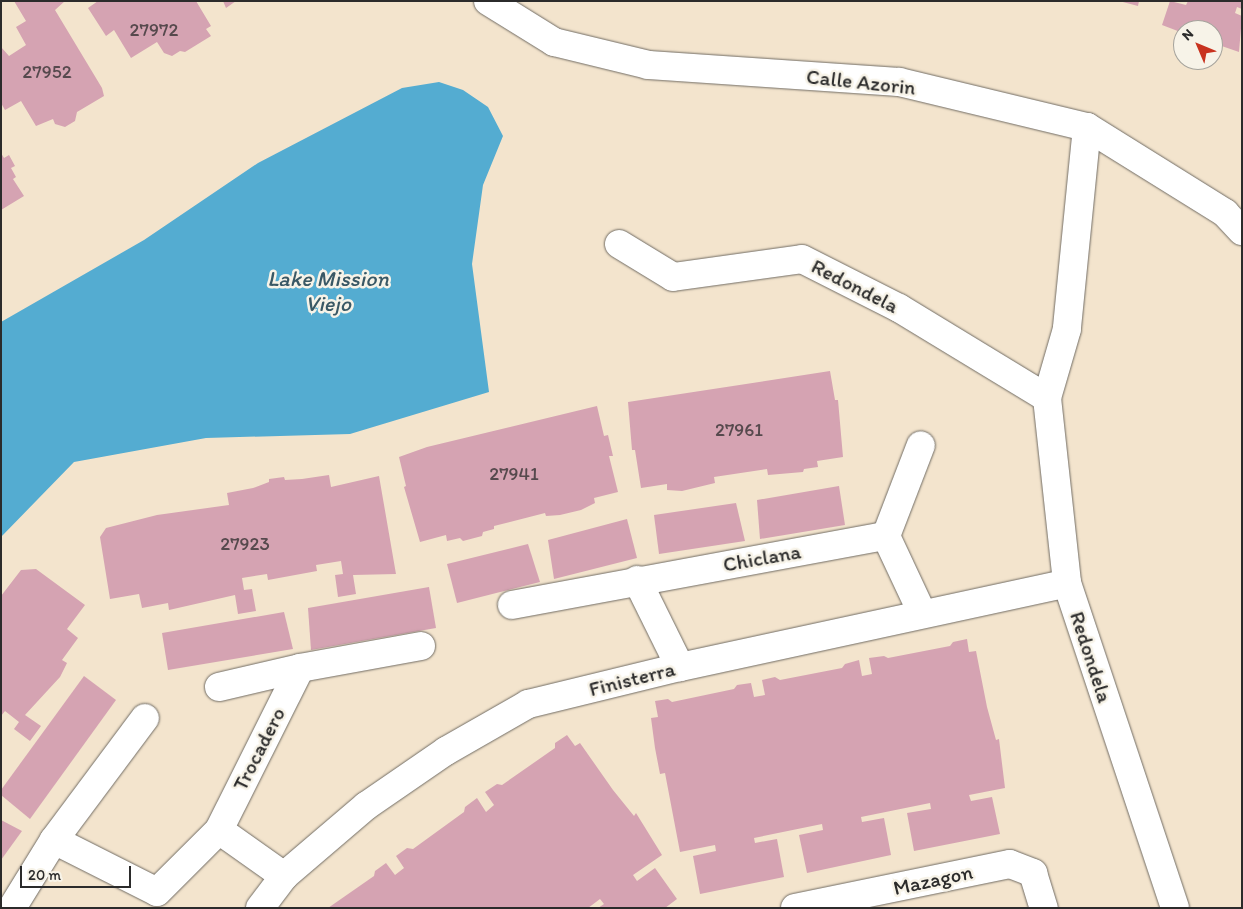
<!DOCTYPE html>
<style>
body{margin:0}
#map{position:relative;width:1243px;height:909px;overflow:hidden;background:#f3e4cd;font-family:Itim,sans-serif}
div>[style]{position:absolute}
.water>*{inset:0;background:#54acd1}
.building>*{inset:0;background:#d5a3b2}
.roads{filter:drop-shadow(0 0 1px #716c64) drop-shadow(0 0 1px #716c64)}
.minor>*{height:28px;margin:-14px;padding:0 14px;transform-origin:14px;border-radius:14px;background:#fff}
span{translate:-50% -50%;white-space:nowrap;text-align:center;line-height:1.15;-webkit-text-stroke:5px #f7f3e8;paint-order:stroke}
.number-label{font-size:19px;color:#56494d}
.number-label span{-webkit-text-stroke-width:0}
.street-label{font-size:21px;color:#2b2b2b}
.water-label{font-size:22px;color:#395865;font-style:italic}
.frame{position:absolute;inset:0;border:2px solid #2b2b2b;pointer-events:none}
.north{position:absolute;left:1173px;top:20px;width:50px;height:50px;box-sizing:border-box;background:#f7f3e8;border:1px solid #a5a39c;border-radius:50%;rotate:315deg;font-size:14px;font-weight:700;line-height:20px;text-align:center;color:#2b2b2b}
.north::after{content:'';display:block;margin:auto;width:18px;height:22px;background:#c8321e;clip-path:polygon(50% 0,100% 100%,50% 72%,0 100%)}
.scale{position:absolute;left:20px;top:866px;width:111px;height:22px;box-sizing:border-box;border:2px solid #2b2b2b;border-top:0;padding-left:6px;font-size:15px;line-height:18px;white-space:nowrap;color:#2b2b2b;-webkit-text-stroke:4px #f7f3e8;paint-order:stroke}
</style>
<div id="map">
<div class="water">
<i style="clip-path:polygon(439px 82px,463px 90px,488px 107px,503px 136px,483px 185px,472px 264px,489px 392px,350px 434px,206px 438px,74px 462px,1px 537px,1px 322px,144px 240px,258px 163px,402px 88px)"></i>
</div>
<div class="building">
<i style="clip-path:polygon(14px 1px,65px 1px,55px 10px,102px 88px,104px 96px,77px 112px,75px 121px,65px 127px,55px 124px,53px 119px,36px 126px,21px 101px,5px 110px,1px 103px,1px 47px,9px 56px,26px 45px,16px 27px,26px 21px)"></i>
<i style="clip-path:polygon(98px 1px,196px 1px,211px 26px,206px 29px,211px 36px,185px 52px,180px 51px,172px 56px,164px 53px,157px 42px,131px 58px,114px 30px,106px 36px,88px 8px)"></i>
<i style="clip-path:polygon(223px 1px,236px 1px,226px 8px)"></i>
<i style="clip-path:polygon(1119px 1px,1139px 1px,1138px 6px)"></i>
<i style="clip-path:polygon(1170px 1px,1186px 5px,1188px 1px,1242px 1px,1242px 9px,1237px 7px,1235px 13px,1242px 16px,1239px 52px,1213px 43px,1213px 30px,1183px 30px,1183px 33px,1162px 25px)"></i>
<i style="clip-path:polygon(1px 153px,4px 158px,9px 155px,15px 166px,11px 168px,16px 177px,13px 179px,24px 196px,1px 210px)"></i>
<i style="clip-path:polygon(830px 371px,835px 400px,838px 400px,843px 457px,817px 461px,818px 467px,804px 469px,803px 472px,768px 475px,767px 469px,714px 477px,715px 483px,682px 491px,667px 490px,667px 484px,641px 488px,635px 450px,632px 450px,628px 402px)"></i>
<i style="clip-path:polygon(597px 406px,604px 436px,608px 435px,613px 456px,609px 456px,618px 492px,594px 498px,595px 503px,581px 510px,560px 515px,546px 516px,545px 513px,494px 526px,494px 529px,483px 532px,482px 536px,463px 541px,460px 538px,447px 541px,446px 535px,420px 542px,404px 487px,406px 486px,399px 457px,427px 447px)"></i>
<i style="clip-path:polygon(329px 475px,331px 487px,379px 476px,396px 574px,353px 575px,356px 594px,338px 597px,335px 575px,343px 574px,341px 561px,316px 565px,317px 571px,268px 580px,267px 574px,242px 578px,244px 590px,252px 589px,256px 611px,238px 614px,235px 595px,169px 610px,168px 603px,142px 608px,139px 594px,110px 599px,100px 537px,106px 528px,157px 515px,229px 505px,227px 493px,253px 488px,269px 482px,269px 479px,284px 477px,285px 480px,302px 479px)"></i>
<i style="clip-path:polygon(839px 486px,845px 525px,760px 539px,757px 500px)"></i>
<i style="clip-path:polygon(736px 503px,745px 541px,659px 554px,654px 515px)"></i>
<i style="clip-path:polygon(627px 519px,637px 558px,554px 579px,548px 540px)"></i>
<i style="clip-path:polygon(528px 544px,540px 582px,457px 603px,447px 564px)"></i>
<i style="clip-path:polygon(36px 569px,85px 605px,67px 629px,78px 638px,62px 660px,67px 663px,60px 677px,25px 715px,41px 726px,30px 741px,14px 729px,19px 722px,5px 711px,1px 716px,1px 596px,21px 570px)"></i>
<i style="clip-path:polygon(429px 587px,436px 628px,311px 650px,308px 608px)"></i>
<i style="clip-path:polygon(284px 612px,293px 649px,168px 670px,162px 633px)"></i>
<i style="clip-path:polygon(967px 639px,969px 652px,976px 651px,987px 707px,996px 740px,999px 739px,1005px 788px,969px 795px,971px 801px,992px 797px,1000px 834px,914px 851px,907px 813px,931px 809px,930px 803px,861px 817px,862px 822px,884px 818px,891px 855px,807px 873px,799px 835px,823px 830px,822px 824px,754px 838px,755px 843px,777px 839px,784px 877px,700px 894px,693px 856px,716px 851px,715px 845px,680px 852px,665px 773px,660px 774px,655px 748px,651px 718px,658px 717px,655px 701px,668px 699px,672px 702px,734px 689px,737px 685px,751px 683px,754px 697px,765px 695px,762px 680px,775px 677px,780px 680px,842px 668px,845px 664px,859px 660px,862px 676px,872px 674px,869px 658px,884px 656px,888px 658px,950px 646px,953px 642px)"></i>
<i style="clip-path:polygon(84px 676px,116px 700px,30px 819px,1px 795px,1px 790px)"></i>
<i style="clip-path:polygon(567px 735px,575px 746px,580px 743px,613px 790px,634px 816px,636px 813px,662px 855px,633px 875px,637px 881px,655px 868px,677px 899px,665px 908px,598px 908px,604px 904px,600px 899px,588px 908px,328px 908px,374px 876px,375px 871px,386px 863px,395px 875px,404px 868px,396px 856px,407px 848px,413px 849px,464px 812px,465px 807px,477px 798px,486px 812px,494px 805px,485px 792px,497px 784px,502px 785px,555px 748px,555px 743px)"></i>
<i style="clip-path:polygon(1px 820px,22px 831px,1px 860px)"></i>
</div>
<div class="roads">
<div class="minor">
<i style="left:488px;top:1px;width:78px;rotate:31.8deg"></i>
<i style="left:554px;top:42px;width:97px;rotate:13.7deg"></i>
<i style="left:648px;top:65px;width:252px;rotate:3.9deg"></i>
<i style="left:899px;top:82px;width:193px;rotate:13.5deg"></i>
<i style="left:1087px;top:127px;width:163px;rotate:31.9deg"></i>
<i style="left:1225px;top:213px;width:25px;rotate:47deg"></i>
<i style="left:1087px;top:127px;width:203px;rotate:95.7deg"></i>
<i style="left:1067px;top:329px;width:72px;rotate:106.2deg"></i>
<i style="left:1047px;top:398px;width:186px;rotate:83.8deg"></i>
<i style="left:1067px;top:583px;width:342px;rotate:71.6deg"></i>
<i style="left:619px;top:244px;width:63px;rotate:31.4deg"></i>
<i style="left:673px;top:277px;width:130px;rotate:-7.9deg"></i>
<i style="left:802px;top:259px;width:109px;rotate:26.8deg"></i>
<i style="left:899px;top:308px;width:173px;rotate:31.3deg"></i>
<i style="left:886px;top:536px;width:85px;rotate:64.9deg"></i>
<i style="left:637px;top:580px;width:97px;rotate:63.7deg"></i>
<i style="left:512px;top:605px;width:380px;rotate:-10.5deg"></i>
<i style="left:886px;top:536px;width:97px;rotate:-69deg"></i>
<i style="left:219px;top:687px;width:83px;rotate:-13.2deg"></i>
<i style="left:300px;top:668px;width:123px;rotate:-10.3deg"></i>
<i style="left:219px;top:830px;width:181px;rotate:-63.4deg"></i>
<i style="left:54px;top:840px;width:115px;rotate:26.8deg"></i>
<i style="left:157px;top:892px;width:88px;rotate:-45deg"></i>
<i style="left:219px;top:830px;width:80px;rotate:35.3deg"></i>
<i style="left:12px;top:908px;width:80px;rotate:-58.3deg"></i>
<i style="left:54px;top:840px;width:152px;rotate:-53.3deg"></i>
<i style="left:260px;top:908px;width:40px;rotate:-53deg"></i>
<i style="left:284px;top:876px;width:108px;rotate:-40.5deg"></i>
<i style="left:366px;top:806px;width:97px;rotate:-34.5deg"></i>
<i style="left:446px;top:751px;width:95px;rotate:-29.8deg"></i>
<i style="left:528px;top:704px;width:156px;rotate:-13.7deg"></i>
<i style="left:680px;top:667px;width:396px;rotate:-12.2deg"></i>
<i style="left:795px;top:908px;width:219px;rotate:-11.6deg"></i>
<i style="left:1010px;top:864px;width:25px;rotate:21deg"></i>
<i style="left:1033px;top:873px;width:37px;rotate:73deg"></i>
</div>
</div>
<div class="number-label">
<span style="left:154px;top:30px">27972</span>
<span style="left:47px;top:72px">27952</span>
<span style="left:739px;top:430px">27961</span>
<span style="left:514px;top:474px">27941</span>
<span style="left:245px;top:544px">27923</span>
</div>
<div class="street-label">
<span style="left:861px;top:82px;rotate:6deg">Calle Azorin</span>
<span style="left:855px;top:286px;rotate:27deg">Redondela</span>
<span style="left:762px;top:558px;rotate:-10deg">Chiclana</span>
<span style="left:1091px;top:657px;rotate:72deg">Redondela</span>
<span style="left:632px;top:679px;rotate:-14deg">Finisterra</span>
<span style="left:259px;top:749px;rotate:-63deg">Trocadero</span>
<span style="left:933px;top:880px;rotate:-12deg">Mazagon</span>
</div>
<div class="water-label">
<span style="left:328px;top:291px">Lake Mission<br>Viejo</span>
</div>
<div class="frame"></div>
<div class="north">N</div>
<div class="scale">20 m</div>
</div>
